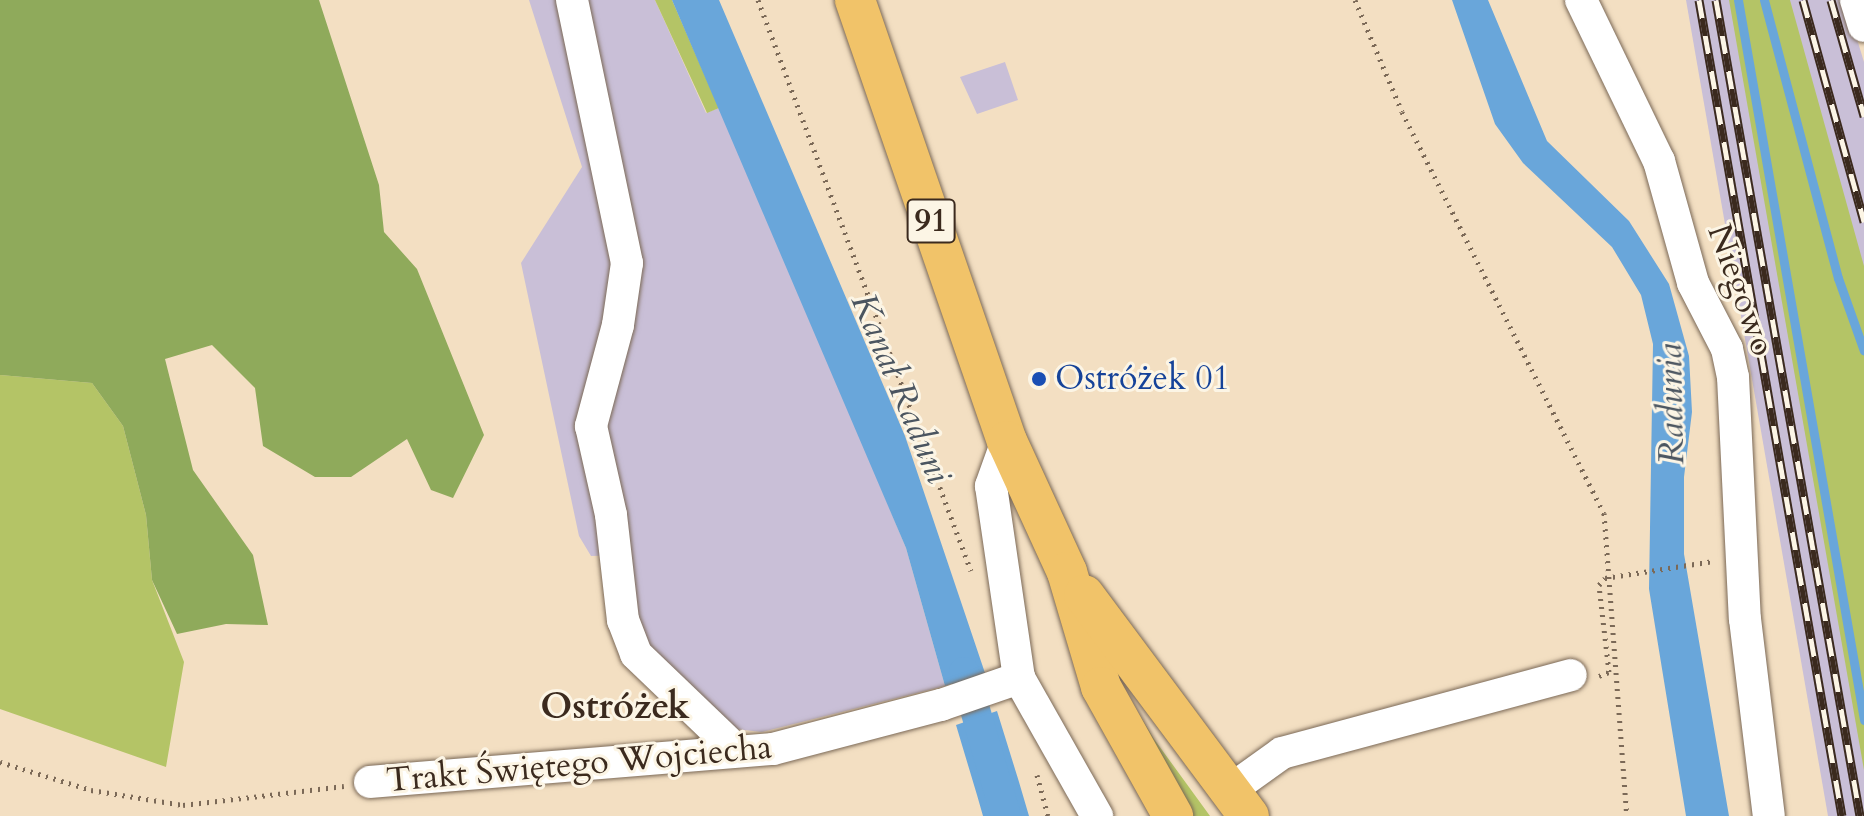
<!DOCTYPE html>
<meta charset="utf-8">
<style>
body{margin:0}
#map{position:relative;width:1864px;height:816px;overflow:hidden;background:#f3dfc2;font-family:Cardo,serif}
div>[style]{position:absolute}
.industrial>*{inset:0;background:#c9bfd7}
.green>*{inset:0;background:#b4c466}
.forest>*{inset:0;background:#8faa5b}
.water>*{inset:0;background:#69a6da}
.stream>*{height:9px;margin:-4.5px;padding:0 4.5px;transform-origin:4.5px;border-radius:4.5px;background:#69a6da}
.canal>*{height:30px;margin:-15px;padding:0 15px;transform-origin:15px;border-radius:15px;background:#69a6da}
.path>*{height:5px;margin-top:-2.5px;transform-origin:0;background:repeating-linear-gradient(90deg,#7b6957 0 2px,transparent 0 8px)}
.roads{filter:drop-shadow(0 0 2px #7b6957) drop-shadow(0 0 2px #7b6957)}
.minor>*{height:32px;margin:-16px;padding:0 16px;transform-origin:16px;border-radius:16px;background:#fff}
.major>*{height:40px;margin:-20px;padding:0 20px;transform-origin:20px;border-radius:20px;background:#f1c369}
.rail>*{height:9px;margin-top:-4.5px;transform-origin:0;background:repeating-linear-gradient(90deg,#fcf5e5 0 18px,#3b2a1e 0 36px);box-sizing:border-box;border-block:2px solid #3b2a1e}
.dots>*{width:22px;height:22px;translate:-50% -50%;box-sizing:border-box;border:4px solid #fcf5e5;border-radius:50%}
span{translate:-50% -50%;white-space:nowrap;text-align:center;line-height:1.15;-webkit-text-stroke:6px #fcf5e5;paint-order:stroke}
.shield-label span{padding:2px 6px;background:#fcf5e5;border:2px solid;border-radius:6px;-webkit-text-stroke-width:0}
.shield-label{font-size:32px;color:#3b2a1e;font-weight:700}
.street-label{font-size:34px;color:#3b2a1e}
.transit-label{font-size:34px;color:#164399}
.left{translate:0 -50%;text-align:left}
.water-label{font-size:36px;color:#4b5560;font-style:italic}
.neighbourhood-label{font-size:36px;color:#3b2a1e;font-weight:700}
</style>
<div id="map">
<div class="industrial">
<i style="clip-path:polygon(529px 0,655px 0,706px 113px,719px 108px,851px 416px,906px 548px,945px 686px,762px 732px,735px 729px,643px 644px,626px 555px,591px 556px,579px 536px,521px 263px,582px 167px)"></i>
<i style="clip-path:polygon(1686px 0,1845px 0,1864px 62px,1864px 816px,1828px 816px)"></i>
<i style="clip-path:polygon(1005px 62px,1018px 100px,977px 114px,960px 77px)"></i>
</div>
<div class="green">
<i style="clip-path:polygon(655px 0,672px 0,719px 108px,707px 113px)"></i>
<i style="clip-path:polygon(1729px 0,1790px 0,1864px 266px,1864px 770px)"></i>
<i style="clip-path:polygon(0 375px,92px 383px,123px 426px,146px 515px,152px 580px,184px 662px,166px 767px,0 709px)"></i>
<i style="clip-path:polygon(1098px 646px,1154px 739px,1210px 816px,1190px 816px)"></i>
</div>
<div class="forest">
<i style="clip-path:polygon(0 0,319px 0,379px 185px,384px 232px,417px 269px,484px 435px,453px 498px,431px 490px,407px 439px,351px 477px,315px 477px,263px 446px,255px 388px,212px 345px,165px 359px,193px 470px,253px 555px,268px 625px,226px 624px,177px 634px,152px 580px,146px 515px,123px 426px,92px 383px,0 375px)"></i>
</div>
<div class="water">
<i style="clip-path:polygon(672px 0,719px 0,905px 436px,985px 673px,945px 686px,906px 548px)"></i>
<i style="clip-path:polygon(1452px 0,1488px 0,1547px 141px,1629px 221px,1669px 284px,1689px 356px,1692px 412px,1684px 477px,1684px 554px,1729px 816px,1686px 816px,1649px 589px,1653px 344px,1641px 295px,1612px 247px,1523px 163px,1495px 124px)"></i>
<i style="clip-path:polygon(997px 711px,1019px 782px,1029px 816px,983px 816px,977px 795px,956px 725px)"></i>
</div>
<div class="stream">
<i style="left:1738px;top:0;width:731px;rotate:80.07deg"></i>
<i style="left:1764px;top:0;width:288px;rotate:75.1deg"></i>
<i style="left:1838px;top:278px;width:77px;rotate:70.4deg"></i>
</div>
<div class="canal">
<i style="left:964px;top:672px;width:150px;rotate:73.7deg"></i>
</div>
<div class="path">
<i style="left:758px;top:0;width:609px;rotate:69.54deg"></i>
<i style="left:1355px;top:0;width:121px;rotate:67.2deg"></i>
<i style="left:1402px;top:112px;width:449px;rotate:63.3deg"></i>
<i style="left:1604px;top:513px;width:304px;rotate:85.7deg"></i>
<i style="left:1599px;top:676px;width:11px;rotate:-22deg"></i>
<i style="left:1609px;top:672px;width:88px;rotate:-96.6deg"></i>
<i style="left:1599px;top:585px;width:9px;rotate:-49deg"></i>
<i style="left:1605px;top:578px;width:110px;rotate:-8.9deg"></i>
<i style="left:0;top:762px;width:95px;rotate:17.1deg"></i>
<i style="left:91px;top:790px;width:93px;rotate:9.3deg"></i>
<i style="left:183px;top:805px;width:162px;rotate:-6.7deg"></i>
<i style="left:1037px;top:775px;width:42px;rotate:75deg"></i>
</div>
<div class="roads">
<div class="minor">
<i style="left:572px;top:0;width:269px;rotate:78.2deg"></i>
<i style="left:627px;top:263px;width:63px;rotate:98.3deg"></i>
<i style="left:618px;top:325px;width:105px;rotate:105deg"></i>
<i style="left:591px;top:426px;width:91px;rotate:77.3deg"></i>
<i style="left:611px;top:515px;width:106px;rotate:83.5deg"></i>
<i style="left:623px;top:620px;width:36px;rotate:69deg"></i>
<i style="left:636px;top:654px;width:140px;rotate:43.8deg"></i>
<i style="left:1581px;top:0;width:179px;rotate:64.2deg"></i>
<i style="left:1659px;top:161px;width:127px;rotate:74.4deg"></i>
<i style="left:1693px;top:283px;width:74px;rotate:62.7deg"></i>
<i style="left:1727px;top:349px;width:29px;rotate:78deg"></i>
<i style="left:1733px;top:377px;width:242px;rotate:87.2deg"></i>
<i style="left:1745px;top:619px;width:198px;rotate:83.1deg"></i>
<i style="left:1856px;top:0;width:27px;rotate:73deg"></i>
<i style="left:1007px;top:441px;width:48px;rotate:109.6deg"></i>
<i style="left:991px;top:486px;width:194px;rotate:81.7deg"></i>
<i style="left:1019px;top:678px;width:159px;rotate:60.5deg"></i>
<i style="left:370px;top:782px;width:404px;rotate:-4.7deg"></i>
<i style="left:773px;top:749px;width:174px;rotate:-14.7deg"></i>
<i style="left:941px;top:705px;width:83px;rotate:-19.1deg"></i>
<i style="left:1229px;top:791px;width:65px;rotate:-35.6deg"></i>
<i style="left:1282px;top:753px;width:299px;rotate:-15.1deg"></i>
</div>
<div class="major">
<i style="left:855px;top:0;width:466px;rotate:71deg"></i>
<i style="left:1007px;top:441px;width:144px;rotate:65.4deg"></i>
<i style="left:1067px;top:572px;width:120px;rotate:73.5deg"></i>
<i style="left:1101px;top:687px;width:148px;rotate:60.8deg"></i>
<i style="left:1084px;top:595px;width:276px;rotate:53.3deg"></i>
</div>
</div>
<div class="rail">
<i style="left:1699px;top:0;width:828px;rotate:80.06deg"></i>
<i style="left:1716px;top:0;width:829px;rotate:79.99deg"></i>
<i style="left:1803px;top:0;width:230px;rotate:74.6deg"></i>
<i style="left:1831px;top:0;width:121px;rotate:74.1deg"></i>
</div>
<div class="dots">
<i style="left:1039px;top:379px;background:#1a4fb4"></i>
</div>
<div class="shield-label">
<span style="left:931px;top:221px">91</span>
</div>
<div class="street-label">
<span style="left:1741px;top:290px;rotate:70deg">Niegowo</span>
<span style="left:579px;top:764px;rotate:-5deg">Trakt Świętego Wojciecha</span>
</div>
<div class="transit-label">
<span class="left" style="left:1055px;top:379px">Ostróżek 01</span>
</div>
<div class="water-label">
<span style="left:901px;top:388px;rotate:67deg">Kanał Raduni</span>
<span style="left:1671px;top:404px;rotate:-91deg">Radunia</span>
</div>
<div class="neighbourhood-label">
<span style="left:615px;top:707px">Ostróżek</span>
</div>
</div>
